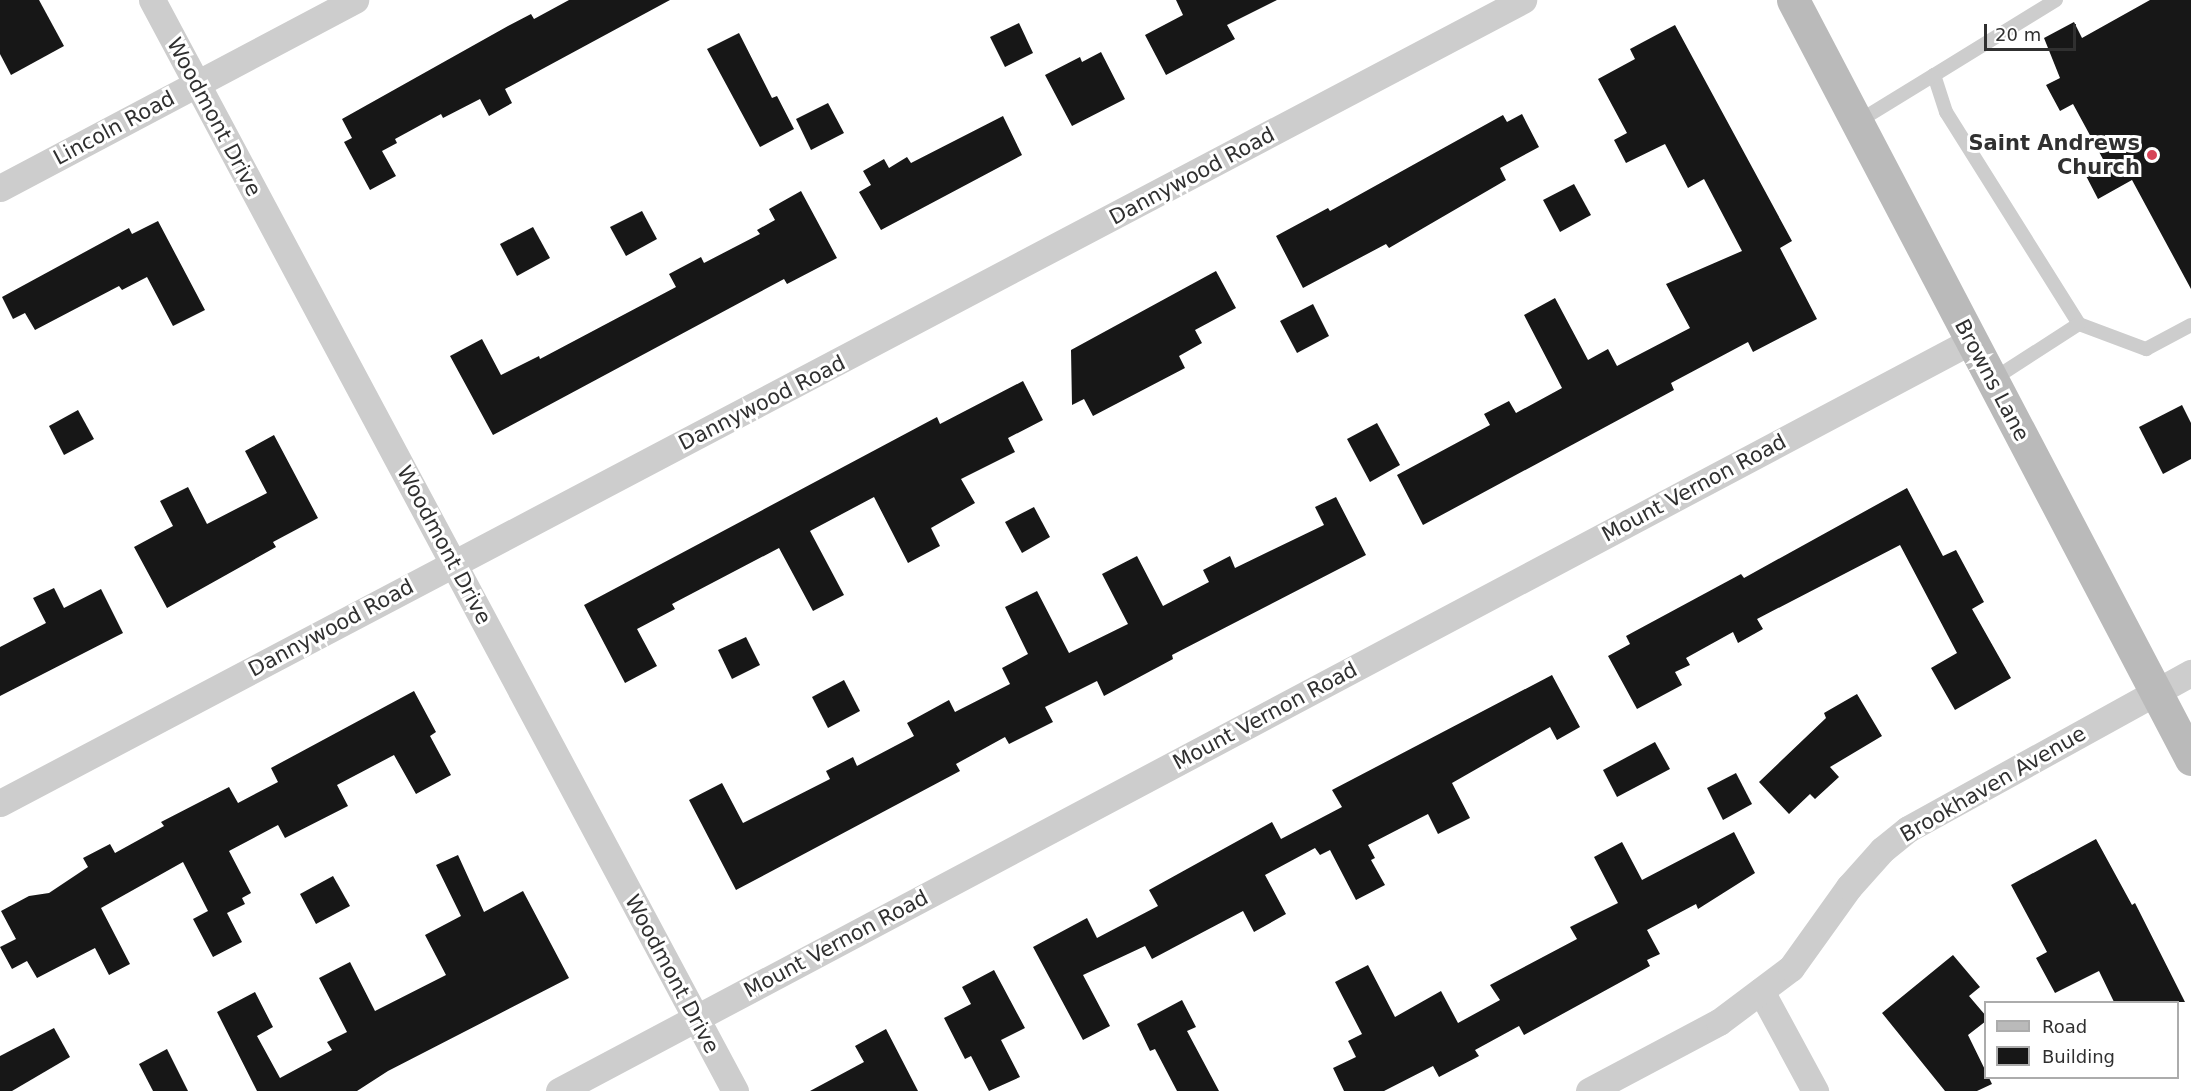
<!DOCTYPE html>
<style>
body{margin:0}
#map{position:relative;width:2191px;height:1091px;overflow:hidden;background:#fff;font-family:"DejaVu Sans",sans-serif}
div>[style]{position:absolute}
.building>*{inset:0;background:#171717}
.lane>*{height:14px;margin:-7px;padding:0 7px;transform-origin:7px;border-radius:7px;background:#cdcdcd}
.street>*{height:27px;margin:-13.5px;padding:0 13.5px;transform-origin:13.5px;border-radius:13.5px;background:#cdcdcd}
.secondary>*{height:33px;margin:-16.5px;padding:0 16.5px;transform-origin:16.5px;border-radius:16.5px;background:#bababa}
.dots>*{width:16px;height:16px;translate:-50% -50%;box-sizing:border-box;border:3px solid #fff;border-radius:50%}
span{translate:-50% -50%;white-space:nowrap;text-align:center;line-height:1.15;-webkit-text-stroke:6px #fff;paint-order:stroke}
.street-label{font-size:21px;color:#303030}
.poi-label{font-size:21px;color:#303030;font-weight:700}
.right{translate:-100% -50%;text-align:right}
.legend{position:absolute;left:1984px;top:1001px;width:195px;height:78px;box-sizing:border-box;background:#fff;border:2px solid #acacac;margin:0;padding:8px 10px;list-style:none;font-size:18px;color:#303030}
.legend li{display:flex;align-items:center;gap:12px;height:30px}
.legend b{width:30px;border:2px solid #acacac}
.scale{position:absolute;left:1984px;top:24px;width:92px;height:27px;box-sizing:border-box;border:3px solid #303030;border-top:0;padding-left:8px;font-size:18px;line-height:21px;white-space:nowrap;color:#303030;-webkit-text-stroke:4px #fff;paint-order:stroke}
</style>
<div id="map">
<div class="building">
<i style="clip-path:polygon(0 0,39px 0,64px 46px,11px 75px,0 54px)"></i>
<i style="clip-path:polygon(569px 0,670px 0,505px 89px,512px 103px,489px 116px,480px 99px,443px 118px,441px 114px,395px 139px,397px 143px,382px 151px,396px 176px,370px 190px,344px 142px,352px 138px,342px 119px,508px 26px,531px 14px,534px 19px)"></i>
<i style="clip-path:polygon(1176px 0,1277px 0,1227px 25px,1235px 39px,1166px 75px,1145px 35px,1183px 15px)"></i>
<i style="clip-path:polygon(2150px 0,2191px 0,2191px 289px,2132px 180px,2098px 199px,2084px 172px,2104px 161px,2073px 104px,2060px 111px,2046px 85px,2060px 78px,2044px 38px,2074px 22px,2082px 38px)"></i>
<i style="clip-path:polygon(1019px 23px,1033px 53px,1005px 67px,990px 37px)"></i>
<i style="clip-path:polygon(1675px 25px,1792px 241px,1780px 248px,1817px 319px,1753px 352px,1748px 342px,1671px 383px,1674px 390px,1423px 525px,1397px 475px,1490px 425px,1484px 414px,1509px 401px,1516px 413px,1562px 388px,1524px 315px,1555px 298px,1588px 360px,1608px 349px,1617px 366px,1690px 328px,1666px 284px,1742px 251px,1704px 179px,1688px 188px,1665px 144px,1626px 163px,1614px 140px,1627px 133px,1598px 79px,1635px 59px,1630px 49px)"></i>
<i style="clip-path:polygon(739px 33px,772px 98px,777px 96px,794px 129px,760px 147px,707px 49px)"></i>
<i style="clip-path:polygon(1101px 52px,1125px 99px,1072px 126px,1045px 75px,1080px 57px,1082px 62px)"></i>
<i style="clip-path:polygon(828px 103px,844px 133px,811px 150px,796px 119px)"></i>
<i style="clip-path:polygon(1522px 114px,1539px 147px,1500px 168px,1506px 180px,1389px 248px,1386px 244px,1303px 288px,1276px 236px,1328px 208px,1330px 211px,1503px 115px,1507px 122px)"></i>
<i style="clip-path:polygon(1003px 116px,1022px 155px,881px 230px,859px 192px,871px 185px,863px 171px,884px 159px,889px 168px,907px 157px,911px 163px)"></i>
<i style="clip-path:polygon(1574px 184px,1591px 215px,1560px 232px,1543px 200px)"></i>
<i style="clip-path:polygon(801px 191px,837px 258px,787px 284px,784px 279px,493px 435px,450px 356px,482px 339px,501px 375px,539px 356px,540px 359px,676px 287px,669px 274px,701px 257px,704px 263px,760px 234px,757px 230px,775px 220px,769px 209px)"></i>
<i style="clip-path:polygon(642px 211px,657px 239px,626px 256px,610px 227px)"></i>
<i style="clip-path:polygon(158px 221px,205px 310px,173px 326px,147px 277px,122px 290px,119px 286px,35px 330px,25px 313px,13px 319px,2px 297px,129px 228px,132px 234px)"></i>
<i style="clip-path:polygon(533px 227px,550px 258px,517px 276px,500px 244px)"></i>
<i style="clip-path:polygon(1216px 271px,1236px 308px,1195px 330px,1202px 343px,1179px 356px,1185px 368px,1093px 416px,1084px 399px,1072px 405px,1071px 350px)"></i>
<i style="clip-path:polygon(1313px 304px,1329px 336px,1297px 353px,1280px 321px)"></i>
<i style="clip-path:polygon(1023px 381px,1043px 420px,1008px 438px,1015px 452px,961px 479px,975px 503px,931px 528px,940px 546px,908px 563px,874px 497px,810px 531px,844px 595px,813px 611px,779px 548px,672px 604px,675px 609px,637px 629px,657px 666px,625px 683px,584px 605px,937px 417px,940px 424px)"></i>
<i style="clip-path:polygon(2182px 405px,2191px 423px,2191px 459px,2163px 474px,2139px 427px)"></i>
<i style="clip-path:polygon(78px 410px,94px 439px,64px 455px,49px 426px)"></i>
<i style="clip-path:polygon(1377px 423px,1400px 465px,1370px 482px,1347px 439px)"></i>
<i style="clip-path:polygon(274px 435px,318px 518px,273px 542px,276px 547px,167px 608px,134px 547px,173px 526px,160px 501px,188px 487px,207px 524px,267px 493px,245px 451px)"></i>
<i style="clip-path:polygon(1907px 488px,1943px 556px,1956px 550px,1984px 602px,1972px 609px,2011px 678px,1955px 710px,1931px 668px,1957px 653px,1900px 545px,1757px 619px,1763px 629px,1738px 643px,1733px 632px,1686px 658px,1690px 665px,1675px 672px,1682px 685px,1637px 709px,1608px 656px,1630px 644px,1626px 636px,1741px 574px,1744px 578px)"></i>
<i style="clip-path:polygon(1336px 497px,1366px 555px,1172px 655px,1173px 659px,1104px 696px,1097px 681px,1045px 707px,1053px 722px,1009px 744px,1005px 737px,956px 764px,960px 771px,736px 890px,689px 800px,722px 783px,743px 823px,830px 779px,826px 771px,853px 757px,857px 766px,914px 736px,907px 723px,949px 700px,955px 712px,1010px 684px,1002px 668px,1028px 654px,1005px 607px,1037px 591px,1069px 653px,1128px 624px,1102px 574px,1137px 556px,1163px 606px,1209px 582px,1203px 570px,1230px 556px,1235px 568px,1324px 525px,1315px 507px)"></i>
<i style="clip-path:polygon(1034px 507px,1050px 537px,1022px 553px,1005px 522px)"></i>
<i style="clip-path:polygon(54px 588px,64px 608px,101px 589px,123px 633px,0 696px,0 647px,46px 623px,33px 598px)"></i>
<i style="clip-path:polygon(746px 637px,760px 665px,732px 679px,718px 650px)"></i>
<i style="clip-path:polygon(1552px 675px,1580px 727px,1557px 740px,1550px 727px,1452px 783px,1470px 818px,1438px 834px,1428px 814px,1368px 845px,1375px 858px,1371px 860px,1385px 885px,1356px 900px,1330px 850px,1320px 855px,1315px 848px,1265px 875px,1286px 914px,1254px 932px,1243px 911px,1152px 959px,1145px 946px,1083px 975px,1110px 1026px,1083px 1040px,1033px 947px,1087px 918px,1097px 938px,1158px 906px,1149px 890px,1272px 822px,1281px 839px,1342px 807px,1332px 790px)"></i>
<i style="clip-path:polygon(844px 680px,860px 711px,828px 728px,812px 697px)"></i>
<i style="clip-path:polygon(414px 691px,436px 732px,430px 736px,451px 775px,416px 794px,394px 755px,337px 785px,348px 806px,285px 838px,278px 825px,229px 851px,251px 893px,242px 898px,245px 904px,227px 913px,242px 942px,213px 957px,193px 919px,208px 911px,183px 862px,101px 908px,130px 964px,109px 975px,95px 948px,37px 978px,27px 961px,12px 969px,0 947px,16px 939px,1px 911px,29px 896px,49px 893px,88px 867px,83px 858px,110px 844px,115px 853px,164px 826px,161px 822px,229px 787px,238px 803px,278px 782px,271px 768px)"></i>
<i style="clip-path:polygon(1857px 694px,1882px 736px,1830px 767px,1839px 777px,1815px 799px,1810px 794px,1789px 814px,1759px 782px,1826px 718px,1824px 713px)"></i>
<i style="clip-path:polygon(1655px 742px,1670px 769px,1617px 797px,1603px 770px)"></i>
<i style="clip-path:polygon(1736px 773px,1752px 804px,1723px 820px,1707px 788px)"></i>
<i style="clip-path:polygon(1734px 832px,1755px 873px,1698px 909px,1696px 904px,1647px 930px,1660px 954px,1647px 960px,1650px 966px,1524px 1035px,1519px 1026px,1475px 1050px,1479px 1056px,1439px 1077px,1433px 1066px,1384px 1091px,1344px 1091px,1333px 1068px,1356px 1057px,1348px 1041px,1362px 1034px,1335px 982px,1368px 965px,1395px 1017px,1441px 991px,1458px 1023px,1500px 1000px,1490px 985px,1577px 939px,1570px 927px,1618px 903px,1594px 857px,1622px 842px,1642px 880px)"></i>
<i style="clip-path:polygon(2096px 839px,2132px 905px,2135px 903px,2185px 1002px,2114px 1002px,2099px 971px,2055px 993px,2036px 958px,2047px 952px,2011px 885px)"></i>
<i style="clip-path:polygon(458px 855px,484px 912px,523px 891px,569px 978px,388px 1071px,357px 1091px,257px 1091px,217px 1012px,255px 992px,273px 1027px,257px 1036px,280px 1078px,332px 1050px,327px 1042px,347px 1032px,319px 978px,350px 962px,375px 1011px,446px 975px,425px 935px,461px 916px,436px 865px)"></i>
<i style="clip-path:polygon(333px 876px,350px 906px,316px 924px,300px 894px)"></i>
<i style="clip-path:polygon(1953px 955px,1980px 987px,1969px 996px,1986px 1016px,1986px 1021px,1968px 1035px,1992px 1084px,1977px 1091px,1945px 1091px,1882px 1013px)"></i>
<i style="clip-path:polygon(994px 970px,1025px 1028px,1001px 1040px,1020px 1077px,989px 1091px,971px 1056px,965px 1059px,944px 1018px,971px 1004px,962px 987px)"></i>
<i style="clip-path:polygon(1182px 1000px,1196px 1027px,1187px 1031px,1219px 1091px,1177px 1091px,1155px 1049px,1150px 1051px,1137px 1024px)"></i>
<i style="clip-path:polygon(54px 1028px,70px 1057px,12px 1091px,0 1091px,0 1056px)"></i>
<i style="clip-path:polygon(886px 1029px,918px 1091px,810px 1091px,864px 1062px,855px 1046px)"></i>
<i style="clip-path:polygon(167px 1049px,188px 1091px,153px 1091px,139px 1064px)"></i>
</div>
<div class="lane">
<i style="left:2056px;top:0;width:143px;rotate:148.4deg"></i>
<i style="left:1934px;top:75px;width:39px;rotate:72deg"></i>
<i style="left:1946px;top:112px;width:250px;rotate:57.9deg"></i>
<i style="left:2079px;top:324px;width:72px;rotate:20.5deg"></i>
<i style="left:2146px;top:349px;width:51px;rotate:-28.1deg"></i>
<i style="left:1859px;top:121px;width:88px;rotate:-31.5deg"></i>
<i style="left:1992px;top:380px;width:103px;rotate:-32.8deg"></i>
</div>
<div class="street">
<i style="left:152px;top:0;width:1237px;rotate:61.88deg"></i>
<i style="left:0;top:188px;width:402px;rotate:-27.9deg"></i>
<i style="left:0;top:803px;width:1722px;rotate:-27.8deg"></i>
<i style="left:1761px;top:991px;width:114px;rotate:61.6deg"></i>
<i style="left:559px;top:1091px;width:1599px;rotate:-27.98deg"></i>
<i style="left:1589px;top:1091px;width:147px;rotate:-28deg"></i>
<i style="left:1719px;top:1022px;width:90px;rotate:-36.9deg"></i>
<i style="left:1791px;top:968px;width:100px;rotate:-54.4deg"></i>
<i style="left:1849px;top:887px;width:50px;rotate:-48.3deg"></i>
<i style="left:1882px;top:850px;width:33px;rotate:-39deg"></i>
<i style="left:1908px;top:829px;width:323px;rotate:-28.9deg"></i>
</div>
<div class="secondary">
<i style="left:1793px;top:0;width:857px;rotate:62.33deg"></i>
</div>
<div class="dots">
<i style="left:2152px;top:155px;background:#d64457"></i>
</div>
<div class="street-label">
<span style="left:214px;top:117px;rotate:62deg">Woodmont Drive</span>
<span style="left:114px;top:128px;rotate:-28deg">Lincoln Road</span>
<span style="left:1192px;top:176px;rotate:-28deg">Dannywood Road</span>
<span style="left:1992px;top:380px;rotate:62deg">Browns Lane</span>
<span style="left:762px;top:403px;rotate:-27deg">Dannywood Road</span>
<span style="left:1694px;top:488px;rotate:-28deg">Mount Vernon Road</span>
<span style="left:444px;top:545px;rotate:62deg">Woodmont Drive</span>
<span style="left:331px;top:628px;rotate:-28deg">Dannywood Road</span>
<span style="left:1265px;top:716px;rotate:-28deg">Mount Vernon Road</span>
<span style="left:1993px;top:784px;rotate:-30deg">Brookhaven Avenue</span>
<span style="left:836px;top:944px;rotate:-28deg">Mount Vernon Road</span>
<span style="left:672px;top:974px;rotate:62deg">Woodmont Drive</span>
</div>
<div class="poi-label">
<span class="right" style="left:2140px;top:155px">Saint Andrews<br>Church</span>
</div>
<ul class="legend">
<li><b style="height:8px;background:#bababa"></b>Road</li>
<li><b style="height:16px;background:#171717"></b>Building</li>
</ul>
<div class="scale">20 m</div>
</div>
